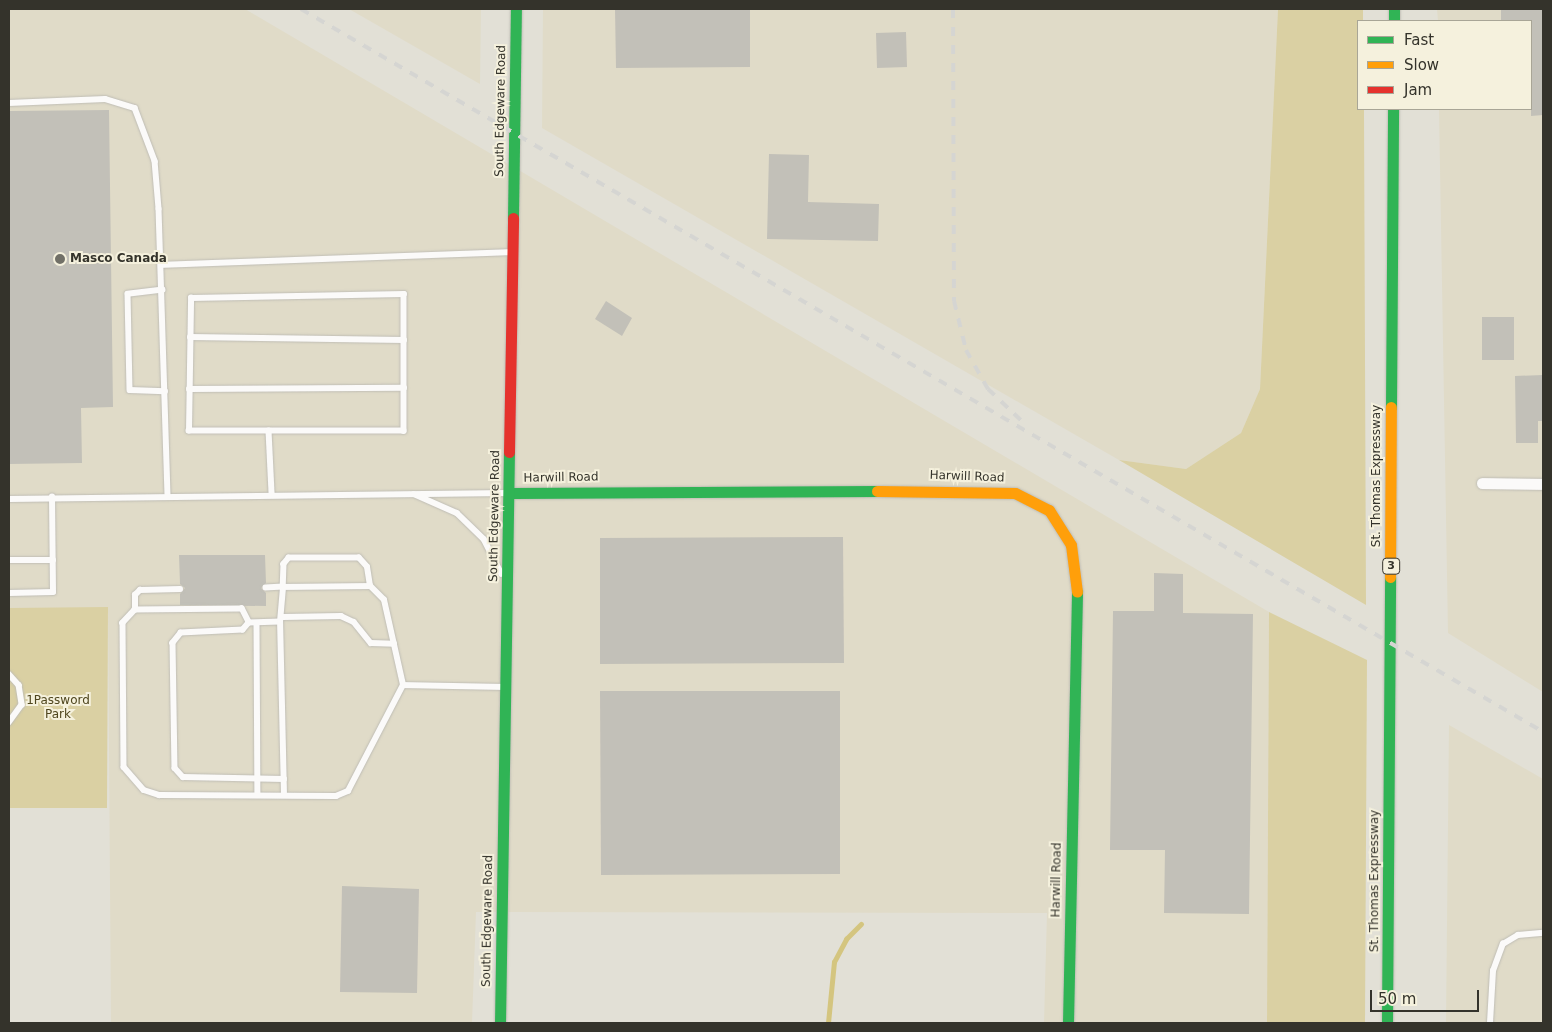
<!DOCTYPE html>
<style>
body{margin:0}
#map{position:relative;width:1552px;height:1032px;overflow:hidden;background:#e2e0d6;font-family:"DejaVu Sans",sans-serif}
div>[style]{position:absolute}
.built>*{inset:0;background:#e0dbc8}
.green>*{inset:0;background:#dad0a3}
.stream>*{height:4.5px;margin:-2.25px;padding:0 2.25px;transform-origin:2.25px;border-radius:2.25px;background:#d4c57f}
.building>*{inset:0;background:#c2c0b8}
.roads{filter:drop-shadow(0 0 1px #bfbdb5) drop-shadow(0 0 1px #bfbdb5)}
.lane>*{height:5.5px;margin:-2.75px;padding:0 2.75px;transform-origin:2.75px;border-radius:2.75px;background:#fbfaf9}
.street>*{height:11px;margin:-5.5px;padding:0 5.5px;transform-origin:5.5px;border-radius:5.5px;background:#fbfaf9}
.fast>*{height:11px;margin:-5.5px;padding:0 5.5px;transform-origin:5.5px;border-radius:5.5px;background:#30b455}
.slow>*{height:11px;margin:-5.5px;padding:0 5.5px;transform-origin:5.5px;border-radius:5.5px;background:#ff9f0a}
.jam>*{height:11px;margin:-5.5px;padding:0 5.5px;transform-origin:5.5px;border-radius:5.5px;background:#e5322d}
.rail>*{height:4px;margin-top:-2px;transform-origin:0;background:repeating-linear-gradient(90deg,#d5d5d2 0 9px,transparent 0 18px)}
.dots>*{width:14px;height:14px;translate:-50% -50%;box-sizing:border-box;border:2px solid #f5f1dd;border-radius:50%}
span{translate:-50% -50%;white-space:nowrap;text-align:center;line-height:1.15;-webkit-text-stroke:4px #f5f1dd;paint-order:stroke}
.shield-label span{padding:1px 4px;background:#f5f1dd;border:1px solid;border-radius:4px;-webkit-text-stroke-width:0}
.shield-label{font-size:11px;color:#34332b;font-weight:700}
.street-label{font-size:12px;color:#34332b}
.poi-label{font-size:12px;color:#34332b;font-weight:700}
.left{translate:0 -50%;text-align:left}
.park-label{font-size:12px;color:#4f461e}
.frame{position:absolute;inset:0;border:10px solid #34332b;pointer-events:none}
.legend{position:absolute;left:1357px;top:20px;width:175px;height:90px;box-sizing:border-box;background:#f5f1dd;border:1px solid #a8a596;margin:0;padding:6px 9px;list-style:none;font-size:15px;color:#34332b}
.legend li{display:flex;align-items:center;gap:10px;height:25px}
.legend b{width:25px;border:1px solid #a8a596}
.scale{position:absolute;left:1370px;top:990px;width:109px;height:22px;box-sizing:border-box;border:2px solid #34332b;border-top:0;padding-left:6px;font-size:15px;line-height:18px;white-space:nowrap;color:#34332b;-webkit-text-stroke:4px #f5f1dd;paint-order:stroke}
</style>
<div id="map">
<div class="built">
<i style="clip-path:polygon(9px 9px,245px 9px,1269px 612px,1267px 1023px,1044px 1023px,1047px 913px,476px 912px,472px 1023px,111px 1023px,108px 608px,9px 608px)"></i>
<i style="clip-path:polygon(349px 9px,481px 9px,480px 84px)"></i>
<i style="clip-path:polygon(543px 9px,1278px 9px,1260px 389px,1241px 433px,1186px 469px,1119px 460px,542px 128px)"></i>
<i style="clip-path:polygon(1437px 9px,1543px 9px,1543px 692px,1448px 633px,1439px 109px,1531px 109px,1531px 21px,1438px 21px)"></i>
<i style="clip-path:polygon(1449px 725px,1543px 779px,1543px 1023px,1446px 1023px)"></i>
</div>
<div class="green">
<i style="clip-path:polygon(1278px 9px,1363px 9px,1363px 21px,1358px 21px,1358px 109px,1364px 109px,1366px 605px,1119px 460px,1186px 469px,1241px 433px,1260px 389px)"></i>
<i style="clip-path:polygon(108px 607px,107px 808px,9px 808px,9px 608px)"></i>
<i style="clip-path:polygon(1269px 612px,1367px 660px,1365px 1023px,1267px 1023px)"></i>
</div>
<div class="stream">
<i style="left:828px;top:1023px;width:61px;rotate:-84.4deg"></i>
<i style="left:834px;top:962px;width:26px;rotate:-62deg"></i>
<i style="left:846px;top:939px;width:21px;rotate:-45deg"></i>
</div>
<div class="building">
<i style="clip-path:polygon(615px 9px,750px 9px,750px 67px,616px 68px)"></i>
<i style="clip-path:polygon(1501px 9px,1543px 9px,1543px 115px,1531px 116px,1531px 21px,1501px 21px)"></i>
<i style="clip-path:polygon(906px 32px,907px 67px,877px 68px,876px 33px)"></i>
<i style="clip-path:polygon(109px 110px,113px 407px,81px 408px,82px 463px,9px 464px,9px 111px)"></i>
<i style="clip-path:polygon(769px 154px,809px 155px,808px 202px,879px 204px,878px 241px,767px 239px)"></i>
<i style="clip-path:polygon(606px 301px,632px 318px,622px 336px,595px 319px)"></i>
<i style="clip-path:polygon(1482px 317px,1514px 317px,1514px 360px,1482px 360px)"></i>
<i style="clip-path:polygon(1543px 375px,1543px 421px,1538px 421px,1538px 443px,1516px 443px,1515px 376px)"></i>
<i style="clip-path:polygon(843px 537px,844px 663px,600px 664px,600px 538px)"></i>
<i style="clip-path:polygon(179px 555px,265px 555px,266px 583px,261px 588px,266px 593px,266px 606px,180px 605px,180px 594px,185px 588px,180px 584px)"></i>
<i style="clip-path:polygon(1154px 573px,1183px 574px,1183px 613px,1253px 614px,1249px 914px,1164px 913px,1165px 850px,1110px 850px,1113px 611px,1154px 611px)"></i>
<i style="clip-path:polygon(600px 691px,840px 691px,840px 874px,601px 875px)"></i>
<i style="clip-path:polygon(342px 886px,419px 889px,417px 993px,340px 992px)"></i>
</div>
<div class="roads">
<div class="lane">
<i style="left:9px;top:103px;width:96px;rotate:-2.4deg"></i>
<i style="left:105px;top:99px;width:31px;rotate:17deg"></i>
<i style="left:135px;top:108px;width:57px;rotate:69.3deg"></i>
<i style="left:155px;top:161px;width:48px;rotate:85.2deg"></i>
<i style="left:159px;top:209px;width:285px;rotate:88.2deg"></i>
<i style="left:161px;top:265px;width:350px;rotate:-2.1deg"></i>
<i style="left:163px;top:290px;width:35px;rotate:173deg"></i>
<i style="left:128px;top:294px;width:96px;rotate:88.8deg"></i>
<i style="left:130px;top:390px;width:35px;rotate:2deg"></i>
<i style="left:190px;top:337px;width:214px;rotate:0.8deg"></i>
<i style="left:189px;top:389px;width:215px;rotate:-0.3deg"></i>
<i style="left:269px;top:431px;width:80px;rotate:180deg"></i>
<i style="left:189px;top:431px;width:133px;rotate:-89.1deg"></i>
<i style="left:191px;top:298px;width:213px;rotate:-1.1deg"></i>
<i style="left:404px;top:294px;width:137px;rotate:90deg"></i>
<i style="left:404px;top:431px;width:135px;rotate:180deg"></i>
<i style="left:269px;top:431px;width:62px;rotate:87.2deg"></i>
<i style="left:414px;top:494px;width:47px;rotate:23.8deg"></i>
<i style="left:457px;top:513px;width:37px;rotate:44deg"></i>
<i style="left:484px;top:539px;width:39px;rotate:63deg"></i>
<i style="left:9px;top:499px;width:498px;rotate:-0.7deg"></i>
<i style="left:9px;top:560px;width:44px"></i>
<i style="left:9px;top:593px;width:44px;rotate:-1.3deg"></i>
<i style="left:53px;top:592px;width:95px;rotate:-90.6deg"></i>
<i style="left:135px;top:610px;width:15px;rotate:-90deg"></i>
<i style="left:135px;top:595px;width:7px;rotate:-45deg"></i>
<i style="left:140px;top:590px;width:40px;rotate:-1.4deg"></i>
<i style="left:283px;top:617px;width:58px;rotate:-1deg"></i>
<i style="left:341px;top:616px;width:14px;rotate:25deg"></i>
<i style="left:354px;top:622px;width:27px;rotate:51deg"></i>
<i style="left:371px;top:643px;width:23px;rotate:2deg"></i>
<i style="left:280px;top:622px;width:31px;rotate:178deg"></i>
<i style="left:249px;top:623px;width:9px;rotate:131deg"></i>
<i style="left:243px;top:630px;width:62px;rotate:177.2deg"></i>
<i style="left:181px;top:633px;width:13px;rotate:129deg"></i>
<i style="left:173px;top:643px;width:125px;rotate:89.1deg"></i>
<i style="left:175px;top:768px;width:12px;rotate:48deg"></i>
<i style="left:183px;top:777px;width:101px;rotate:1.1deg"></i>
<i style="left:249px;top:623px;width:16px;rotate:-117deg"></i>
<i style="left:242px;top:609px;width:107px;rotate:179.5deg"></i>
<i style="left:135px;top:610px;width:18px;rotate:133deg"></i>
<i style="left:123px;top:623px;width:144px;rotate:89.6deg"></i>
<i style="left:124px;top:767px;width:30px;rotate:49deg"></i>
<i style="left:144px;top:790px;width:16px;rotate:18deg"></i>
<i style="left:159px;top:795px;width:177px;rotate:0.3deg"></i>
<i style="left:336px;top:796px;width:13px;rotate:-23deg"></i>
<i style="left:348px;top:791px;width:119px;rotate:-62.6deg"></i>
<i style="left:403px;top:685px;width:87px;rotate:-102.6deg"></i>
<i style="left:384px;top:600px;width:20px;rotate:-135deg"></i>
<i style="left:370px;top:586px;width:19px;rotate:-99deg"></i>
<i style="left:367px;top:567px;width:12px;rotate:-132deg"></i>
<i style="left:359px;top:558px;width:70px;rotate:180deg"></i>
<i style="left:289px;top:558px;width:8px;rotate:130deg"></i>
<i style="left:284px;top:564px;width:23px;rotate:92deg"></i>
<i style="left:283px;top:587px;width:17px;rotate:177deg"></i>
<i style="left:257px;top:623px;width:172px;rotate:89.7deg"></i>
<i style="left:9px;top:674px;width:15px;rotate:48deg"></i>
<i style="left:19px;top:685px;width:20px;rotate:81deg"></i>
<i style="left:22px;top:705px;width:22px;rotate:126deg"></i>
<i style="left:403px;top:685px;width:100px;rotate:1.1deg"></i>
<i style="left:284px;top:795px;width:173px;rotate:-91.3deg"></i>
<i style="left:280px;top:622px;width:35px;rotate:-85deg"></i>
<i style="left:283px;top:587px;width:87px;rotate:-0.7deg"></i>
<i style="left:1490px;top:1023px;width:52px;rotate:-86.7deg"></i>
<i style="left:1493px;top:971px;width:29px;rotate:-70deg"></i>
<i style="left:1503px;top:944px;width:17px;rotate:-31deg"></i>
<i style="left:1518px;top:935px;width:25px;rotate:-5deg"></i>
</div>
<div class="street">
<i style="left:1482px;top:483px;width:61px;rotate:0.9deg"></i>
</div>
<div class="fast">
<i style="left:1394px;top:9px;width:12px;rotate:90deg"></i>
<i style="left:513px;top:218px;width:209px;rotate:-89.2deg"></i>
<i style="left:1391px;top:407px;width:298px;rotate:-89.6deg"></i>
<i style="left:509px;top:493px;width:368px;rotate:-0.3deg"></i>
<i style="left:500px;top:1023px;width:571px;rotate:-89.1deg"></i>
<i style="left:1068px;top:1023px;width:431px;rotate:-88.8deg"></i>
<i style="left:1387px;top:1023px;width:446px;rotate:-89.6deg"></i>
</div>
<div class="slow">
<i style="left:877px;top:491px;width:138px;rotate:0.8deg"></i>
<i style="left:1015px;top:493px;width:38px;rotate:27deg"></i>
<i style="left:1049px;top:510px;width:41px;rotate:57.8deg"></i>
<i style="left:1071px;top:545px;width:47px;rotate:82.7deg"></i>
<i style="left:1390px;top:577px;width:170px;rotate:-89.7deg"></i>
</div>
<div class="jam">
<i style="left:509px;top:452px;width:234px;rotate:-89deg"></i>
</div>
</div>
<div class="rail">
<i style="left:301px;top:9px;width:1437px;rotate:30.2deg"></i>
<i style="left:953px;top:9px;width:292px;rotate:89.8deg"></i>
<i style="left:954px;top:301px;width:50px;rotate:76.2deg"></i>
<i style="left:966px;top:350px;width:45px;rotate:60.6deg"></i>
<i style="left:988px;top:389px;width:52px;rotate:43.5deg"></i>
</div>
<div class="dots">
<i style="left:60px;top:259px;background:#717067"></i>
</div>
<div class="shield-label">
<span style="left:1391px;top:566px">3</span>
</div>
<div class="street-label">
<span style="left:501px;top:111px;rotate:-89deg">South Edgeware Road</span>
<span style="left:1377px;top:476px;rotate:-90deg">St. Thomas Expressway</span>
<span style="left:967px;top:477px;rotate:2deg">Harwill Road</span>
<span style="left:561px;top:478px;rotate:-1deg">Harwill Road</span>
<span style="left:495px;top:516px;rotate:-89deg">South Edgeware Road</span>
<span style="left:1057px;top:880px;rotate:-89deg">Harwill Road</span>
<span style="left:1375px;top:881px;rotate:-90deg">St. Thomas Expressway</span>
<span style="left:488px;top:921px;rotate:-89deg">South Edgeware Road</span>
</div>
<div class="poi-label">
<span class="left" style="left:70px;top:259px">Masco Canada</span>
</div>
<div class="park-label">
<span style="left:58px;top:708px">1Password<br>Park</span>
</div>
<div class="frame"></div>
<ul class="legend">
<li><b style="height:6px;background:#30b455"></b>Fast</li>
<li><b style="height:6px;background:#ff9f0a"></b>Slow</li>
<li><b style="height:6px;background:#e5322d"></b>Jam</li>
</ul>
<div class="scale">50 m</div>
</div>
